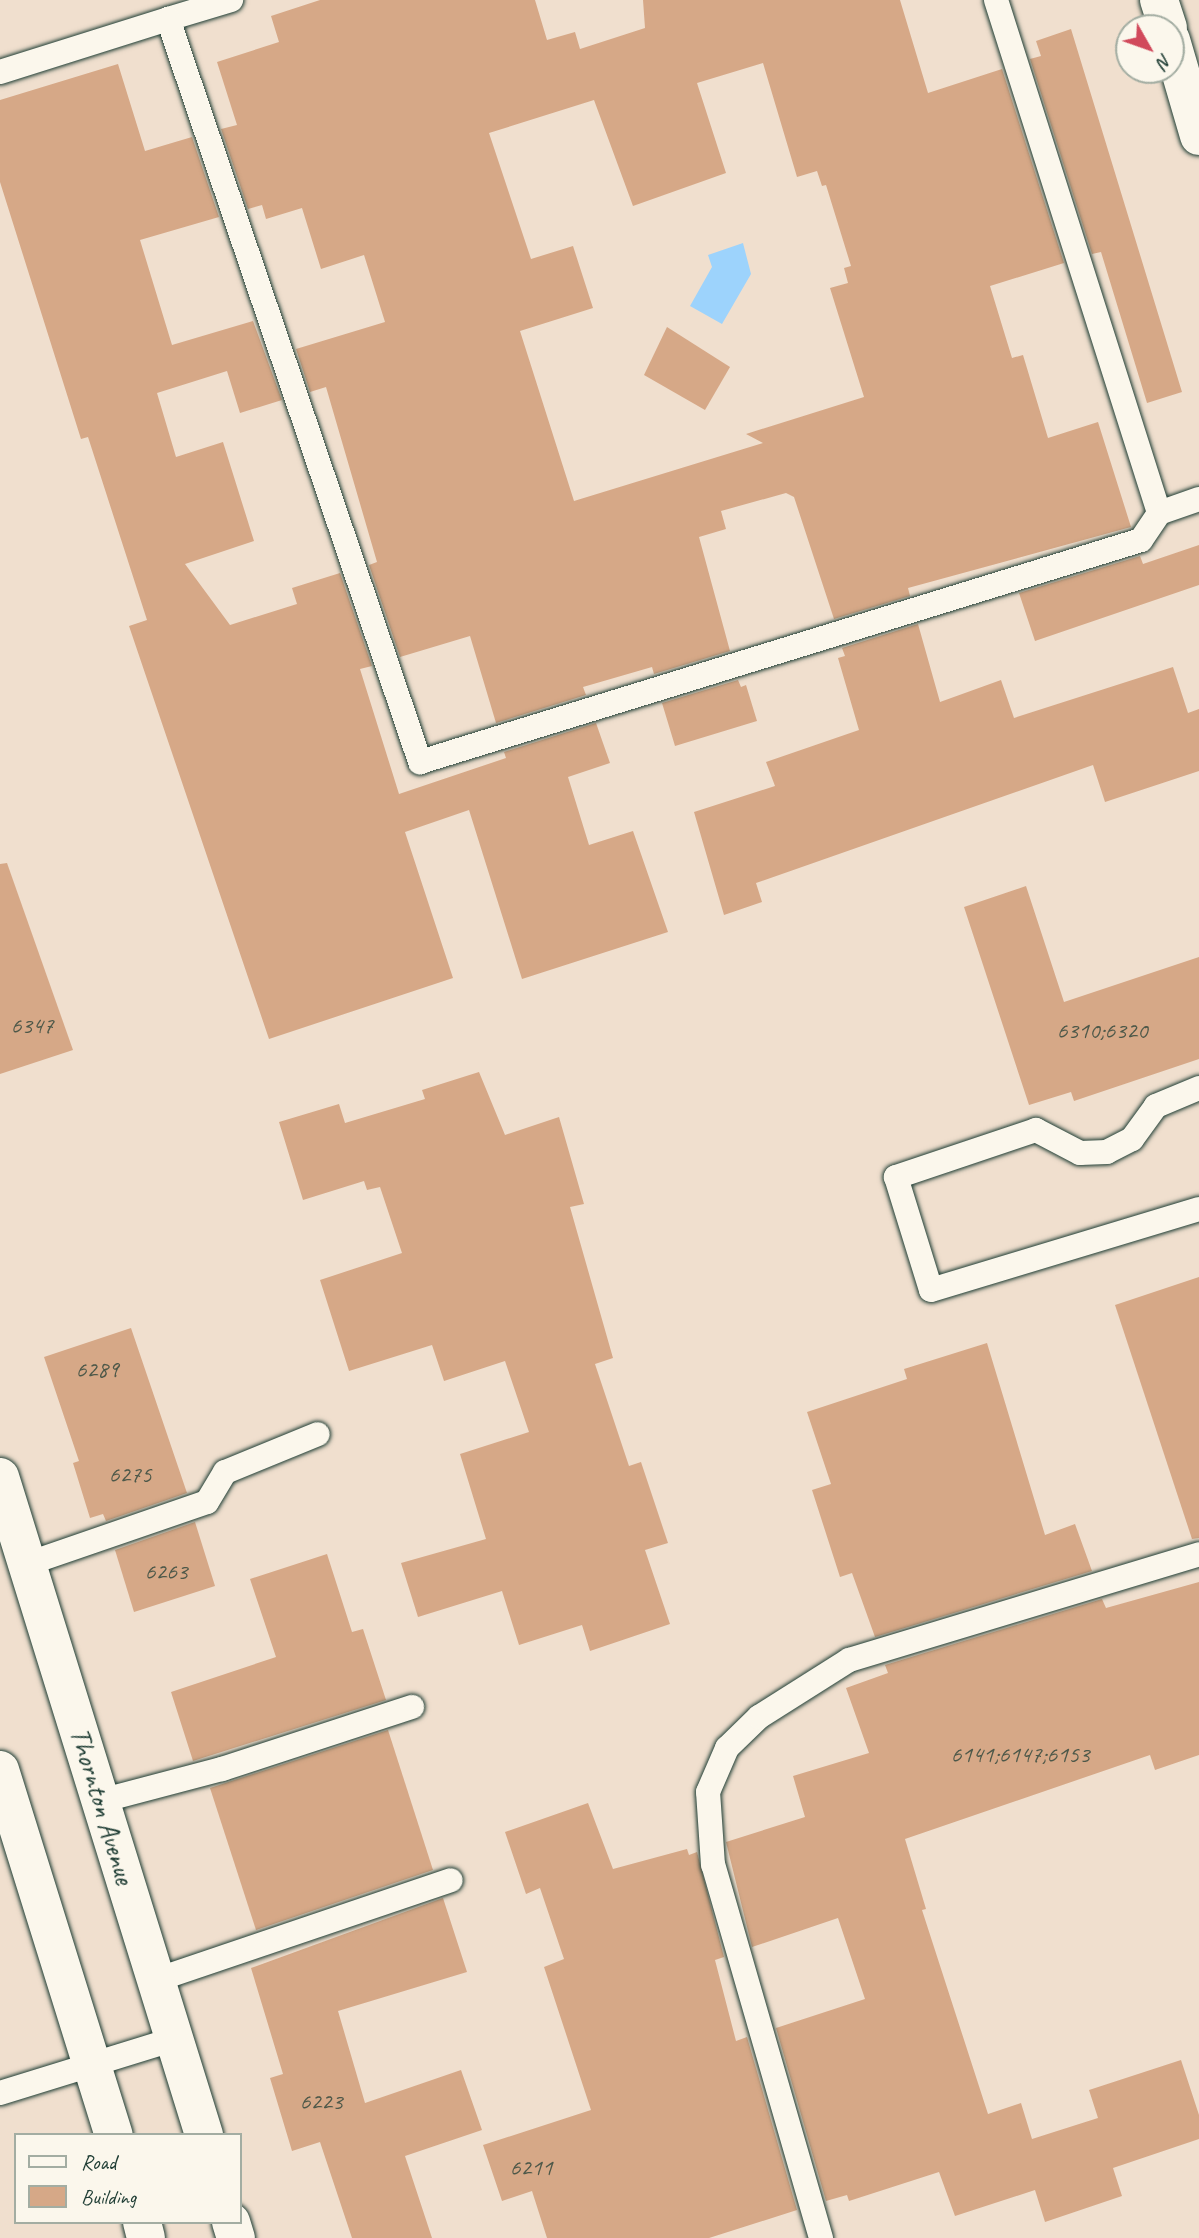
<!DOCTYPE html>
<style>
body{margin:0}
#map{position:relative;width:1199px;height:2238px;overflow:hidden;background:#f0dfce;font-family:Caveat,sans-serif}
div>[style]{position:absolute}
.water>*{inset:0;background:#9dd3fc}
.building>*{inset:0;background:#d6a887}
.roads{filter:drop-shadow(0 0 2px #1f3d34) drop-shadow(0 0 2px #1f3d34)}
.lane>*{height:24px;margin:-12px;padding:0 12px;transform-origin:12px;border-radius:12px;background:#fbf7ec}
.street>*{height:38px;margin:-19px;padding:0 19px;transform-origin:19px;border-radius:19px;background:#fbf7ec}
.secondary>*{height:38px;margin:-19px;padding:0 19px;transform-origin:19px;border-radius:19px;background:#fbf7ec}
span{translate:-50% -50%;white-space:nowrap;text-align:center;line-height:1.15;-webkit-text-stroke:5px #fbf7ec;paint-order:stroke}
.number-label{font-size:24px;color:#4d5849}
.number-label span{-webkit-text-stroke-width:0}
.street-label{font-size:28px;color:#1f3d34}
.legend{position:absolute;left:14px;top:2133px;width:228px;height:91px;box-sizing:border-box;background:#fbf7ec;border:2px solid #a3ada2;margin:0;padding:9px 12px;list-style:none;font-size:21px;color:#1f3d34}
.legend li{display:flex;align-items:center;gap:14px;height:35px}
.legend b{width:35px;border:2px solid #a3ada2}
.north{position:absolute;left:1115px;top:14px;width:70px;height:70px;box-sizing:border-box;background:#fbf7ec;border:2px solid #a3ada2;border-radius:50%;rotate:130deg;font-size:19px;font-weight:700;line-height:28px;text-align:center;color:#1f3d34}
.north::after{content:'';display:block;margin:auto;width:24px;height:32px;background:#d1495b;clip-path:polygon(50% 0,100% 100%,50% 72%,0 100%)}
</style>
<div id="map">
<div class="water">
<i style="clip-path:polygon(743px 243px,751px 274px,722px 324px,690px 306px,712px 267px,708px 255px)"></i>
</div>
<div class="building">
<i style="clip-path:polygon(evenodd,320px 0,535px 0,547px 40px,575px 32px,580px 49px,645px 28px,643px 0,900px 0,928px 93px,1002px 69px,1064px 263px,990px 286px,1012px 358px,1023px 355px,1048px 438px,1098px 422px,1131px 527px,908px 588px,910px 596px,834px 619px,794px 497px,786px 493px,721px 511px,726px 529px,699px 537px,730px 651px,654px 674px,652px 667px,583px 687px,586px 695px,496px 723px,470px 636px,400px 657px,369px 565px,377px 562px,326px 387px,310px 392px,296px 349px,385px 322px,364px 255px,321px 269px,302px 208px,266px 219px,262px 205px,248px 209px,221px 129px,237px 125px,217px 62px,279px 42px,271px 16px,320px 0,763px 63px,797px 177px,817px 171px,822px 186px,826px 185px,851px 266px,844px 268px,848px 283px,830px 288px,864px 397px,746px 434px,763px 443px,574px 501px,520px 331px,593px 308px,573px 246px,531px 259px,489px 133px,594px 100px,633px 206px,726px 173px,697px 83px,763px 63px)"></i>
<i style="clip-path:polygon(1071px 29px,1182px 392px,1147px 403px,1101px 252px,1092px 254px,1030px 59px,1041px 56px,1036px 41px)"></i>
<i style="clip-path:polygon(118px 64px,145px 151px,192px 137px,219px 217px,140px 240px,172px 345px,253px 321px,282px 400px,240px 413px,227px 371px,157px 393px,176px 457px,223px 442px,254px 541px,185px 564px,230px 625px,297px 604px,292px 588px,340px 573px,372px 666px,360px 669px,399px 794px,506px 758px,504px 752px,596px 723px,610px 763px,568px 777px,589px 845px,633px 831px,668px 932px,522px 979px,469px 810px,405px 832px,453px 978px,269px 1039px,129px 626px,147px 620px,88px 437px,81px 439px,0 182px,0 100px)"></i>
<i style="clip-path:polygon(667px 327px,730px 367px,705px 410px,644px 375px)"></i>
<i style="clip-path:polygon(1199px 545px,1199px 585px,1035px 641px,1019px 593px,1140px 556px,1143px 564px)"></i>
<i style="clip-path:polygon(918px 624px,940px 702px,1001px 680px,1014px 718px,1173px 667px,1188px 713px,1199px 709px,1199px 771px,1105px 802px,1093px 765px,756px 883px,762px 902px,724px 915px,694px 812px,775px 786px,766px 762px,859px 730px,838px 658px,845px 656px,842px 648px)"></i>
<i style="clip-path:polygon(738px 680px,741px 687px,746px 685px,757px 721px,675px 746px,662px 703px)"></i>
<i style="clip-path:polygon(7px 863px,73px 1050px,0 1074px,0 864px)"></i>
<i style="clip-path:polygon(1026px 886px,1064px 1002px,1199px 957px,1199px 1059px,1074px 1101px,1071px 1092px,1029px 1105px,964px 907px)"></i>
<i style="clip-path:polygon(479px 1072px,505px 1135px,559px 1117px,584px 1204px,570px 1207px,613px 1358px,595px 1364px,629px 1466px,641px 1462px,668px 1543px,645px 1550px,670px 1624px,590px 1651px,582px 1625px,519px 1645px,502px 1591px,418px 1617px,401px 1563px,486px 1539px,460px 1454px,529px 1432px,505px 1361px,444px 1381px,432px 1345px,349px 1371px,320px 1280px,402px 1253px,380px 1187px,367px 1190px,364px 1181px,303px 1200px,279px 1122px,339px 1104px,345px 1123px,425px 1099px,422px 1090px)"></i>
<i style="clip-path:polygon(1199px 1277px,1199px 1538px,1192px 1539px,1115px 1305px)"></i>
<i style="clip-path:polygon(131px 1328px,187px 1493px,106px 1521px,103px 1514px,90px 1518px,73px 1463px,79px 1461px,44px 1357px)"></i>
<i style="clip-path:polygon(987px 1343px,1045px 1535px,1075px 1524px,1092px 1571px,875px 1637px,852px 1573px,840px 1577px,812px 1490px,831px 1484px,807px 1412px,907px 1379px,904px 1369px)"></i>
<i style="clip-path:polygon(195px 1522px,215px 1586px,134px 1612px,115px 1550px)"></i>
<i style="clip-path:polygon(327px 1554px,352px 1632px,363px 1629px,386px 1700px,193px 1761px,171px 1692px,276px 1657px,250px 1579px)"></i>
<i style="clip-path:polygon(1199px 1582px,1199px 1755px,1155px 1770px,1150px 1755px,905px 1839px,926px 1909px,922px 1910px,988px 2114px,1021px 2103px,1032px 2139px,1098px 2118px,1089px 2090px,1181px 2060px,1199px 2115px,1199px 2139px,1113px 2168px,1122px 2196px,1045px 2222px,1035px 2190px,955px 2216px,939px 2172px,849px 2201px,847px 2195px,826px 2201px,776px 2028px,865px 1999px,838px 1918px,752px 1947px,726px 1842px,805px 1817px,793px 1776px,869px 1753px,846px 1688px,888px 1673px,885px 1665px,1102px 1599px,1106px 1608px)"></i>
<i style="clip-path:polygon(388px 1730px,433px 1870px,256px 1930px,210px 1788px)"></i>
<i style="clip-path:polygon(588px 1803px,613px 1869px,687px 1849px,689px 1855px,697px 1852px,724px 1957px,715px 1960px,736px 2041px,747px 2037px,797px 2210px,709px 2238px,547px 2238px,532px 2191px,502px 2201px,483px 2145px,591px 2110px,544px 1967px,564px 1959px,540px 1888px,526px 1894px,505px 1832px)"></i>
<i style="clip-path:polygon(443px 1898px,467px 1972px,338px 2011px,365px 2103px,461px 2070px,482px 2130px,405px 2156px,432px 2238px,352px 2238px,320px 2142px,292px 2151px,270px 2078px,283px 2074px,251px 1968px)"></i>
</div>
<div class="roads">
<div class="lane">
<i style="left:996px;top:0;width:538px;rotate:72.37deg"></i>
<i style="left:168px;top:19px;width:66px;rotate:-16.8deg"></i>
<i style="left:0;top:72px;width:176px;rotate:-17.5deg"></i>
<i style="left:168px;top:19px;width:785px;rotate:71.26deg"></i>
<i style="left:420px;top:762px;width:754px;rotate:-17.11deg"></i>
<i style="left:1141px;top:540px;width:32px;rotate:-56deg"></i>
<i style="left:1159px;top:513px;width:42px;rotate:-19.3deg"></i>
<i style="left:1199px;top:1088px;width:47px;rotate:157.3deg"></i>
<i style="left:1156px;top:1106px;width:41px;rotate:126deg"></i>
<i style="left:1132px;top:1139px;width:28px;rotate:153deg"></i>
<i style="left:1107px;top:1152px;width:27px;rotate:178deg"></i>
<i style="left:1080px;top:1153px;width:50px;rotate:-152.4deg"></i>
<i style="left:1036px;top:1130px;width:148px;rotate:161.4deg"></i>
<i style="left:896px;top:1177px;width:118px;rotate:72.8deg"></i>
<i style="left:931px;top:1290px;width:280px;rotate:-16.8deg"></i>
<i style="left:27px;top:1564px;width:190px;rotate:-19deg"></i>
<i style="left:207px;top:1502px;width:35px;rotate:-59deg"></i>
<i style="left:225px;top:1472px;width:100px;rotate:-22.2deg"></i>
<i style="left:100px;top:1801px;width:126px;rotate:-14.7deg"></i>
<i style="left:222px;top:1769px;width:200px;rotate:-18.1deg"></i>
<i style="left:156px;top:1980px;width:311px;rotate:-18.7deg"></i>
<i style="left:0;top:2093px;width:182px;rotate:-17.2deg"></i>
<i style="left:821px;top:2238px;width:388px;rotate:-106.1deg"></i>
<i style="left:713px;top:1865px;width:73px;rotate:-93.9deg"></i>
<i style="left:708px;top:1792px;width:48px;rotate:-66.6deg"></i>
<i style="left:727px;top:1748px;width:45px;rotate:-44.1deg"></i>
<i style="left:759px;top:1717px;width:107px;rotate:-32.3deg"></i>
<i style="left:849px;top:1660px;width:366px;rotate:-16.8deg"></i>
</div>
<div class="street">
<i style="left:1159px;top:0;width:29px;rotate:72deg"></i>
<i style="left:1171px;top:40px;width:100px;rotate:73.7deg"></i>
</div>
<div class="secondary">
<i style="left:0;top:1477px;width:689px;rotate:72.77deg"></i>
<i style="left:0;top:1770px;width:382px;rotate:72.7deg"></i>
<i style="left:142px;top:2222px;width:16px;rotate:76deg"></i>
<i style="left:231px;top:2222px;width:17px;rotate:73deg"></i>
</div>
</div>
<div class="number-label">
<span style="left:32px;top:1026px">6347</span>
<span style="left:1102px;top:1031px">6310;6320</span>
<span style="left:97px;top:1370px">6289</span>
<span style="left:130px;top:1475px">6275</span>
<span style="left:166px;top:1572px">6263</span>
<span style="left:1020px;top:1755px">6141;6147;6153</span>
<span style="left:321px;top:2102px">6223</span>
<span style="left:531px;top:2168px">6211</span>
</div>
<div class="street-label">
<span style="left:102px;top:1806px;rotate:73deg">Thornton Avenue</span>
</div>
<ul class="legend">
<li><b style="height:9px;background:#fbf7ec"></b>Road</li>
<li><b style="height:19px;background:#d6a887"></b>Building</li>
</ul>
<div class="north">N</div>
</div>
